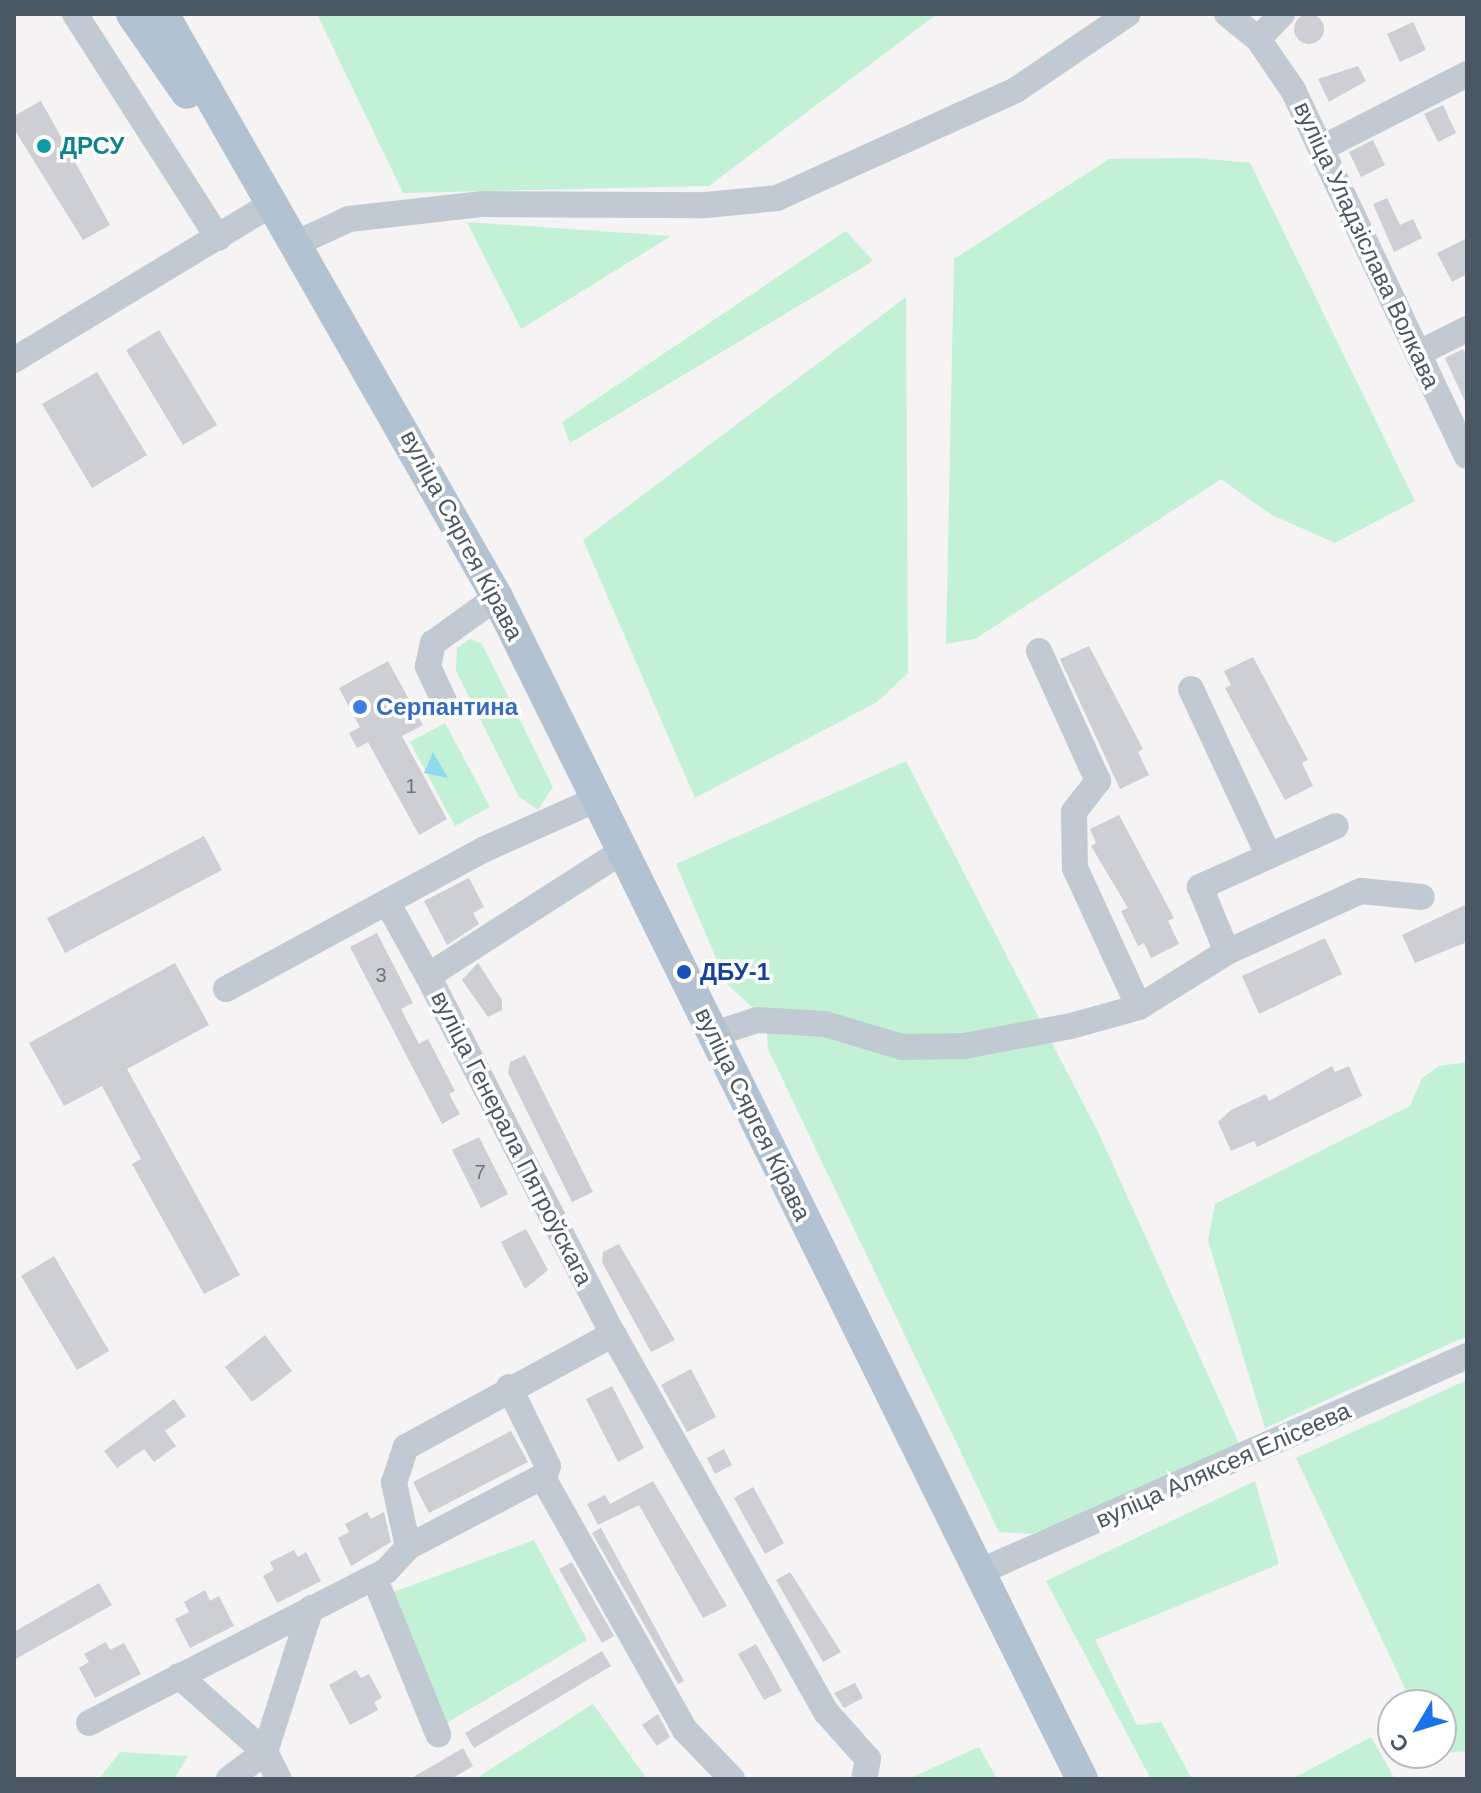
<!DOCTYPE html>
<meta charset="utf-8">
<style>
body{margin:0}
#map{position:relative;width:1481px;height:1793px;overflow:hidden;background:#f5f3f3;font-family:Helvetica,sans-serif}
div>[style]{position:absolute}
.green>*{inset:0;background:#c3f1d5}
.water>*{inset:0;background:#90daee}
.building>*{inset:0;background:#cdcfd5}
.round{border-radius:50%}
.minor>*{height:26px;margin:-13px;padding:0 13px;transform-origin:13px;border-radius:13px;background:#c1cad2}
.major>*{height:32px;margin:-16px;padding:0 16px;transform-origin:16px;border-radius:16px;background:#b3c2d1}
.dots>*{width:22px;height:22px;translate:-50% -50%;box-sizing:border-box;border:4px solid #fff;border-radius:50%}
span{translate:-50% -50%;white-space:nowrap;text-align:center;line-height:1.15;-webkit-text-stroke:7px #fff;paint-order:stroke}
.number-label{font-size:20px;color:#6b747e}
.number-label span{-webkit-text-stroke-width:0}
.culture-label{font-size:24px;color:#0d838f;font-weight:700}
.left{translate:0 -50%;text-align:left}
.street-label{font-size:24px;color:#4a5661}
.shop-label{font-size:24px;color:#366cbe;font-weight:700}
.transit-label{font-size:24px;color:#164399;font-weight:700}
.frame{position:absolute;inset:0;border:16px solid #4a5661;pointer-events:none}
.north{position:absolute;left:1377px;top:1689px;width:80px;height:80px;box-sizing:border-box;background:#fff;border:2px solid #b7bbc0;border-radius:50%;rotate:232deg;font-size:22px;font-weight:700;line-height:32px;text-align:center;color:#4a5661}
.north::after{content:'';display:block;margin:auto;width:28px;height:36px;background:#1a73e8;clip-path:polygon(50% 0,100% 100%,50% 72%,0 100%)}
</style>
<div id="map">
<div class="green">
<i style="clip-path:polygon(317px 14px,937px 14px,709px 186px,403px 193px)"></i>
<i style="clip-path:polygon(1197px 158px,1250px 163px,1415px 501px,1335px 543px,1272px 515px,1221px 479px,975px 639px,946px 644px,954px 259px,1109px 159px)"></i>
<i style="clip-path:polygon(467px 222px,671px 236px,521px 329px)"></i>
<i style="clip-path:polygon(846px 231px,873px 261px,570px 443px,562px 422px)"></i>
<i style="clip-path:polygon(906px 297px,908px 673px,877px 702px,695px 798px,583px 540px)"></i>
<i style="clip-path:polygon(470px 639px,482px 644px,553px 787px,538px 810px,519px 797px,456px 671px,457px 648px)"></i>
<i style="clip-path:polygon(445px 723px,490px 807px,455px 826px,410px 742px)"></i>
<i style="clip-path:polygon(906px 761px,1100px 1136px,1241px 1448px,1031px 1534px,999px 1532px,768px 1049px,766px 1020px,727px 984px,676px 864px)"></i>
<i style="clip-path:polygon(1467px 1062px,1467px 1336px,1265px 1428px,1208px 1241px,1215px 1204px,1410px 1106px,1422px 1078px,1439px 1066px)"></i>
<i style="clip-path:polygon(1467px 1380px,1467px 1751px,1437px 1754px,1441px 1705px,1413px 1705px,1296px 1458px)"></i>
<i style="clip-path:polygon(1255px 1481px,1279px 1564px,1095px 1640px,1137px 1725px,1161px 1722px,1192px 1779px,1151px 1779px,1046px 1581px)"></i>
<i style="clip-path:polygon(534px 1540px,587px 1640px,443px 1725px,391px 1593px)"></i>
<i style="clip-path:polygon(593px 1704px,647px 1779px,475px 1779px)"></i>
<i style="clip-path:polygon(1371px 1737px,1395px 1779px,1292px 1779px)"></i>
<i style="clip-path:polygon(979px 1747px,997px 1779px,908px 1779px)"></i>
<i style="clip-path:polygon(120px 1752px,188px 1756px,174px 1779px,99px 1779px)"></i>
</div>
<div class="water">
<i style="clip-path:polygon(433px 752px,448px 778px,424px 773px)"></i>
</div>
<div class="building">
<i class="round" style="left:1294px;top:14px;width:30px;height:30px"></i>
<i style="clip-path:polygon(1413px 22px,1426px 50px,1400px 62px,1387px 34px)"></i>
<i style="clip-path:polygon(1358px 66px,1366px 81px,1329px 102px,1318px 79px)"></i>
<i style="clip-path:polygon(41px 101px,110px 225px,83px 240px,14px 129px,14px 116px)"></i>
<i style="clip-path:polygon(1443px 105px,1456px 133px,1438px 142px,1424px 114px)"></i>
<i style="clip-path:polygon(1373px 140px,1385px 165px,1361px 177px,1349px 152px)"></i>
<i style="clip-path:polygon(1387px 198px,1400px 225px,1413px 219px,1422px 238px,1394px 252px,1373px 204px)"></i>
<i style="clip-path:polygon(1467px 238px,1467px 274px,1452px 282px,1437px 253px)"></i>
<i style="clip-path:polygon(159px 330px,217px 425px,183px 445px,126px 350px)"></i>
<i style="clip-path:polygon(1463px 349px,1467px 356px,1467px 406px,1445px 358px)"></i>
<i style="clip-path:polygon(97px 372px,147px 455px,92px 488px,42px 404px)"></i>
<i style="clip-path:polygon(1089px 646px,1143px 749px,1138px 752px,1149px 775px,1120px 789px,1060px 659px)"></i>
<i style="clip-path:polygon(1253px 657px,1308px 760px,1302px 763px,1313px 786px,1285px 800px,1225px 688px,1231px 685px,1224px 671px)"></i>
<i style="clip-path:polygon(388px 661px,423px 725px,402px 736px,447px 819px,419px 835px,368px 742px,357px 748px,349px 733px,360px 727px,339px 688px)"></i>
<i style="clip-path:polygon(1119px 815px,1174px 918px,1168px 921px,1179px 944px,1151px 958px,1144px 943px,1138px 946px,1121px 911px,1128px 908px,1091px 846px,1096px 843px,1090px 829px)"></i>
<i style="clip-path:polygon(204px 836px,222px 870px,65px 953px,47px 918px)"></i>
<i style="clip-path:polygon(469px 878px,484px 907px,473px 913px,479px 924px,447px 945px,424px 901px)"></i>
<i style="clip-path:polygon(1467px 904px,1467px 942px,1415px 963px,1402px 935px)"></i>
<i style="clip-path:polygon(377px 933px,413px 1003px,401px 1009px,419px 1044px,428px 1039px,455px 1091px,449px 1094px,460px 1114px,442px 1124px,350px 947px)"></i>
<i style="clip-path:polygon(1325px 938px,1342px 974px,1259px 1014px,1242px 976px)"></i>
<i style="clip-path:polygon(175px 963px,209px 1025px,127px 1069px,240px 1275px,204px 1294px,132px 1164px,141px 1159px,102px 1086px,64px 1106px,29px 1043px)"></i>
<i style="clip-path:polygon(478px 963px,502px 1000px,502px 1010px,488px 1017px,462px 980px)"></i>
<i style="clip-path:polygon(525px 1055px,593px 1192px,572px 1202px,508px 1073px,510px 1062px)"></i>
<i style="clip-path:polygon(1332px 1066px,1335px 1072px,1349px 1066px,1362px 1096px,1257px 1147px,1254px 1141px,1231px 1151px,1218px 1122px,1231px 1110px,1266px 1094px,1269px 1101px)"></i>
<i style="clip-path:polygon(479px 1137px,508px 1194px,481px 1208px,452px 1150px)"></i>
<i style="clip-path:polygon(526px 1229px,548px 1270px,525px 1289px,501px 1242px)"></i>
<i style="clip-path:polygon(619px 1244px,675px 1340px,651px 1352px,602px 1262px,603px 1252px)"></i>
<i style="clip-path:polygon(54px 1256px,109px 1351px,77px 1370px,21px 1276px)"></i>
<i style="clip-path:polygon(265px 1335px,292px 1371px,252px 1402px,225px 1367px)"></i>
<i style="clip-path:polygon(691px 1369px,716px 1417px,687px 1432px,661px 1385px)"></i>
<i style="clip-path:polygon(612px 1386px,644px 1448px,618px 1462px,586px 1399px)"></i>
<i style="clip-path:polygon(174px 1399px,186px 1416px,165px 1431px,176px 1446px,154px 1462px,144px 1449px,117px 1468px,104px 1451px)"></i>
<i style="clip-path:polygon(511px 1431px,528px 1462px,429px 1513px,413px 1482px)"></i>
<i style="clip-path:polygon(724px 1449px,732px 1465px,715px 1474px,707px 1458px)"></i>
<i style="clip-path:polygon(653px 1481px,727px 1606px,703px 1618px,639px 1505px,598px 1525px,587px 1504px,605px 1495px,610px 1504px)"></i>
<i style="clip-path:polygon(753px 1487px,784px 1543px,765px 1554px,734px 1498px)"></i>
<i style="clip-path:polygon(367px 1512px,371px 1519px,384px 1512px,391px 1542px,351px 1566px,338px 1538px,349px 1532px,345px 1524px)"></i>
<i style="clip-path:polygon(601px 1528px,684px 1681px,678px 1684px,592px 1533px)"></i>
<i style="clip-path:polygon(294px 1550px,298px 1557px,306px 1552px,321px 1581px,277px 1603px,263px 1576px,274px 1570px,270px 1562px)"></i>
<i style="clip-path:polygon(572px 1562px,614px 1636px,602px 1643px,559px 1569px)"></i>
<i style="clip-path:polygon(790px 1572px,841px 1652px,823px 1662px,776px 1580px)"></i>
<i style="clip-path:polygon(99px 1583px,112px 1605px,14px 1660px,14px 1632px)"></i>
<i style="clip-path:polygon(205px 1590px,210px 1601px,219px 1596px,234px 1626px,190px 1648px,175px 1619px,189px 1612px,184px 1602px)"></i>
<i style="clip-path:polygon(106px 1642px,110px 1650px,124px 1643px,141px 1674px,95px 1698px,79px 1668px,89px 1662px,84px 1654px)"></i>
<i style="clip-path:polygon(756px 1644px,782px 1691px,764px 1700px,738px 1654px)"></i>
<i style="clip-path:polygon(602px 1651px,611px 1666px,474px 1748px,465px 1733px)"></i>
<i style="clip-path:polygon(356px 1670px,361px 1678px,369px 1674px,382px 1698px,374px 1702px,378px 1710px,350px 1725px,329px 1685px)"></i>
<i style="clip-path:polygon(855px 1683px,863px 1698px,844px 1708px,834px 1693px)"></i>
<i style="clip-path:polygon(658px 1714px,670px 1737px,657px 1746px,642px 1725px)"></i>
<i style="clip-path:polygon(463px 1748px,473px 1766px,451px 1779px,410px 1779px)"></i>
</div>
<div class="minor">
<i style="left:75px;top:14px;width:266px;rotate:57.4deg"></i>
<i style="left:1227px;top:14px;width:40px;rotate:39deg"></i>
<i style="left:1258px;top:39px;width:62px;rotate:55.5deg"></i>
<i style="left:1293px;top:90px;width:405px;rotate:64.6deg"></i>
<i style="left:1258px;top:39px;width:35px;rotate:-46deg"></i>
<i style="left:1324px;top:147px;width:161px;rotate:-27deg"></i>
<i style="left:297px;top:243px;width:57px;rotate:-24.8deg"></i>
<i style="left:349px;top:219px;width:135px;rotate:-6.4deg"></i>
<i style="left:483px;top:204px;width:223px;rotate:0.3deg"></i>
<i style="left:706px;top:205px;width:71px;rotate:-5.6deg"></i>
<i style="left:777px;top:198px;width:262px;rotate:-24.3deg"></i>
<i style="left:1016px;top:90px;width:135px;rotate:-34.2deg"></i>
<i style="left:1419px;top:353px;width:54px;rotate:-26.6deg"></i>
<i style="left:14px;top:360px;width:303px;rotate:-31.2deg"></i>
<i style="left:1039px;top:651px;width:143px;rotate:65.6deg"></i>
<i style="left:1098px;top:781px;width:39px;rotate:128deg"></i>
<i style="left:1074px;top:812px;width:56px;rotate:89deg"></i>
<i style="left:1075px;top:868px;width:153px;rotate:65.3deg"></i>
<i style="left:1191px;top:689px;width:184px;rotate:65deg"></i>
<i style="left:1269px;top:856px;width:76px;rotate:155.8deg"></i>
<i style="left:1200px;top:887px;width:70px;rotate:67.4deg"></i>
<i style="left:444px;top:701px;width:38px;rotate:-115deg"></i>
<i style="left:428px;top:666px;width:24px;rotate:-78deg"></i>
<i style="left:433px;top:643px;width:79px;rotate:-35.7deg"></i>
<i style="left:621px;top:852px;width:229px;rotate:147.3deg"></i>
<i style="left:428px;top:976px;width:403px;rotate:62.7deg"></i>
<i style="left:613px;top:1334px;width:434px;rotate:60.6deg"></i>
<i style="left:826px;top:1712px;width:63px;rotate:48.2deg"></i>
<i style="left:868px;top:1759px;width:20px;rotate:101deg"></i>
<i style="left:1269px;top:856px;width:73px;rotate:-24.1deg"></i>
<i style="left:387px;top:902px;width:85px;rotate:61deg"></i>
<i style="left:226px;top:989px;width:294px;rotate:-28.4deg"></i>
<i style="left:485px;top:849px;width:120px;rotate:-24deg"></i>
<i style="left:714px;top:1034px;width:45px;rotate:-18deg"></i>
<i style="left:757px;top:1020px;width:68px;rotate:3.4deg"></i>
<i style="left:825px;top:1024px;width:80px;rotate:16.6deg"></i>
<i style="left:902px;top:1047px;width:62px;rotate:-0.9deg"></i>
<i style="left:964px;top:1046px;width:109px;rotate:-10.6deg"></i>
<i style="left:1071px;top:1026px;width:71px;rotate:-15.6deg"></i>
<i style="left:1139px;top:1007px;width:104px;rotate:-32deg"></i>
<i style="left:1227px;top:952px;width:147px;rotate:-24.5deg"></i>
<i style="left:1361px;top:891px;width:61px;rotate:5.6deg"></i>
<i style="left:543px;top:1478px;width:289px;rotate:60.6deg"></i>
<i style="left:685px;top:1730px;width:68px;rotate:46.2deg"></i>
<i style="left:408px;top:1547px;width:155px;rotate:-27.7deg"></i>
<i style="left:545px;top:1475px;width:9px;rotate:-72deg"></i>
<i style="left:548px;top:1466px;width:88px;rotate:-116.3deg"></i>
<i style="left:979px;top:1572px;width:534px;rotate:-23.88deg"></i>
<i style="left:374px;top:1577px;width:170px;rotate:67.8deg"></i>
<i style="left:179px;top:1676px;width:115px;rotate:41.5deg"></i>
<i style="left:265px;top:1752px;width:151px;rotate:-72.3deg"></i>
<i style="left:89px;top:1723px;width:334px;rotate:-27.1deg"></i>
<i style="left:386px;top:1571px;width:33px;rotate:-47deg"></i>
<i style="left:408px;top:1547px;width:66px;rotate:-102.3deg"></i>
<i style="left:394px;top:1483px;width:38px;rotate:-72deg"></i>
<i style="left:406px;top:1447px;width:236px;rotate:-28.6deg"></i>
<i style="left:229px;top:1779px;width:45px;rotate:-36.9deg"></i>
<i style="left:265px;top:1752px;width:30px;rotate:63deg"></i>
</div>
<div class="major">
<i style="left:132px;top:14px;width:96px;rotate:55.2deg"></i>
<i style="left:163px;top:14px;width:672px;rotate:60.19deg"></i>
<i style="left:497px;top:597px;width:1319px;rotate:63.67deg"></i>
</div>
<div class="dots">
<i style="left:44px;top:146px;background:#0f9aa8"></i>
<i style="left:360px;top:707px;background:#3f7fe0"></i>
<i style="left:684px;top:972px;background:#1a4fb4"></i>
</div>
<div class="number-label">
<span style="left:411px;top:786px">1</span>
<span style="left:381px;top:975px">3</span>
<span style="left:480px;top:1172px">7</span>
</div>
<div class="culture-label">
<span class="left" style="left:60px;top:146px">ДРСУ</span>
</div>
<div class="street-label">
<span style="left:1367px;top:245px;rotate:65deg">вуліца Уладзіслава Волкава</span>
<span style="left:462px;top:535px;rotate:62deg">вуліца Сяргея Кірава</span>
<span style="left:753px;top:1114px;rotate:64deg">вуліца Сяргея Кірава</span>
<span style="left:512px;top:1138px;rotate:63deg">вуліца Генерала Пятроўскага</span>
<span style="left:1223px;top:1465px;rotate:-24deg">вуліца Аляксея Елісеева</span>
</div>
<div class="shop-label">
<span class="left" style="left:376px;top:707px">Серпантина</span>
</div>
<div class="transit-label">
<span class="left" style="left:700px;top:972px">ДБУ-1</span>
</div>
<div class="frame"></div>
<div class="north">С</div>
</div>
